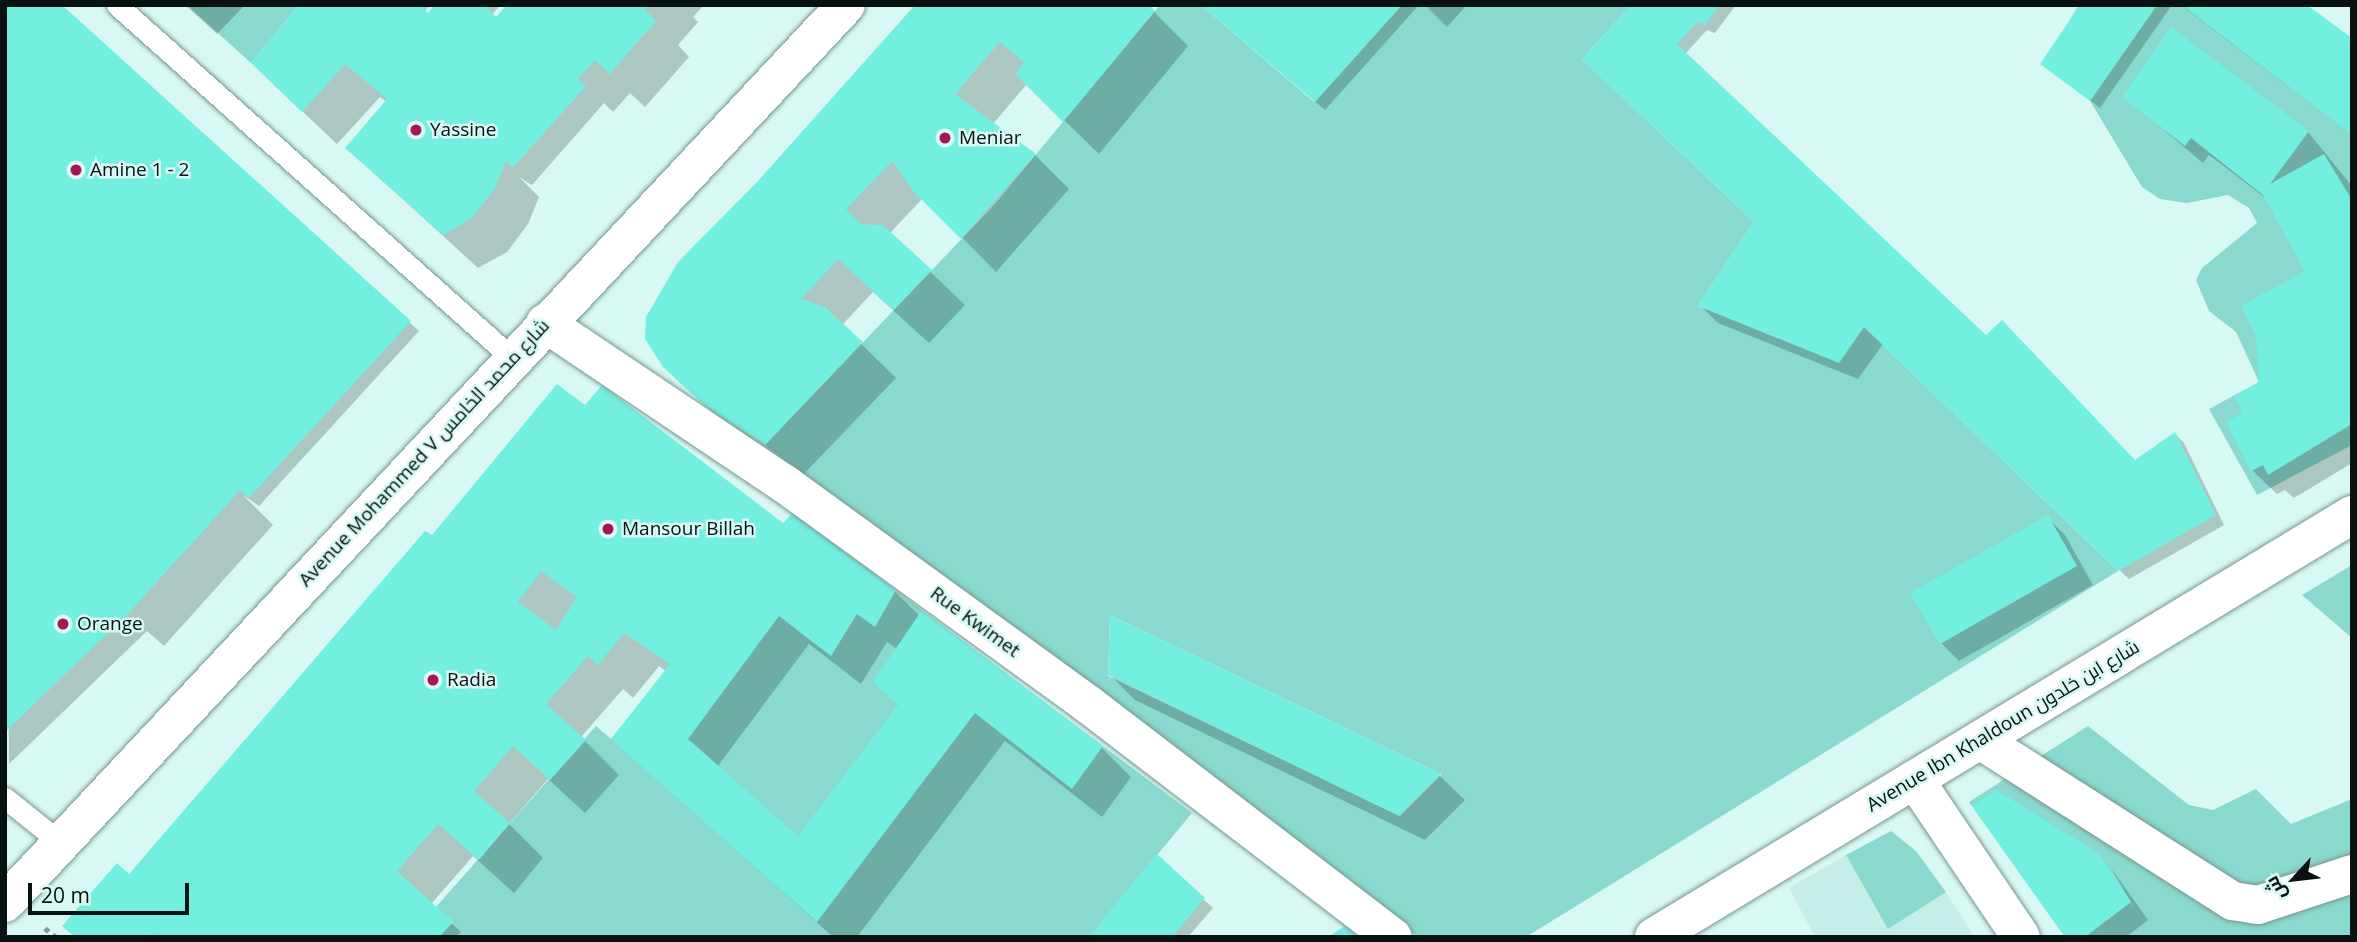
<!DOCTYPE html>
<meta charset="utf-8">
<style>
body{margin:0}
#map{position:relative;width:2357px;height:942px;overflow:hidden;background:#d8f8f3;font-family:"Open Sans",Cairo,sans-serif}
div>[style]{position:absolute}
.built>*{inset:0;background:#c4eee7}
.green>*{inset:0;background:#8ad9ce}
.shadow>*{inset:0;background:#0003}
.building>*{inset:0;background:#73efdf}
.path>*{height:4.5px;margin-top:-2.25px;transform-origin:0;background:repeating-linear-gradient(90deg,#849b98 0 5px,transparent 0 10px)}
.roads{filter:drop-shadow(0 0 2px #789590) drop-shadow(0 0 2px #789590)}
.lane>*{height:21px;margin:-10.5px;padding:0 10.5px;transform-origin:10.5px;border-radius:10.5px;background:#fff}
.street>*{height:38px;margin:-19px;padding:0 19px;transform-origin:19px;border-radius:19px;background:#fff}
.secondary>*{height:38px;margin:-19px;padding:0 19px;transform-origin:19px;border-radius:19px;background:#fff}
.dots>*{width:19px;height:19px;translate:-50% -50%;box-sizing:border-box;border:4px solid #d8f8f3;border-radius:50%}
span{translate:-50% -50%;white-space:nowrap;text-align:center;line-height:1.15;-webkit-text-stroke:5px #d8f8f3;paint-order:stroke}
.poi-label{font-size:19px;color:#071211}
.left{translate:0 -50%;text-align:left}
.street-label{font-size:19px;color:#071211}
.frame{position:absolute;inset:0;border:7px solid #071211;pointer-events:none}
.north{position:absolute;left:2259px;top:844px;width:70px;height:70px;-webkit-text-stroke:5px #d8f8f3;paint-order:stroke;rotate:243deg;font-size:19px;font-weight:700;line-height:28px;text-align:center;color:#071211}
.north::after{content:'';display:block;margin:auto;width:24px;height:32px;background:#071211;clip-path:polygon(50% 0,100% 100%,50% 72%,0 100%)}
.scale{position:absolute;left:28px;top:883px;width:161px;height:32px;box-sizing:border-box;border:4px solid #071211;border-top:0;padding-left:9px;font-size:21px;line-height:24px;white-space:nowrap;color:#071211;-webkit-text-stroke:5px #d8f8f3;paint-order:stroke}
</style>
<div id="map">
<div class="built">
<i style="clip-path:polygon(1846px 855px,1888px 928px,1946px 892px,1974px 937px,1815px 937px,1789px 888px)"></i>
</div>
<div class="green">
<i style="clip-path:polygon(187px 5px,299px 5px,251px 63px)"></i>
<i style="clip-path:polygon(evenodd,1160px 5px,1201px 5px,1314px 102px,1402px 5px,1631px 5px,1582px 59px,1754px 222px,1698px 306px,1839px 362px,1864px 327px,2118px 571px,1526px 937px,1418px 937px,1083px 680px,765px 445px,994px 205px,1160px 5px,1110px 615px,1441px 774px,1441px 775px,1400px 816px,1108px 676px,1110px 615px)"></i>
<i style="clip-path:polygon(2157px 5px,2182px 5px,2347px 131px,2352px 126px,2352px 445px,2257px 495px,2209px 409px,2259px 382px,2236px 332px,2209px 311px,2196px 280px,2202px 268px,2257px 223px,2249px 208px,2228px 195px,2187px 203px,2160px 199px,2142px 187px,2090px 101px)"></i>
<i style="clip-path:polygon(793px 513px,1192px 813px,1089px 937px,439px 937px,453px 922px,436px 907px,596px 726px,611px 739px)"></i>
<i style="clip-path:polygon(2352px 565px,2352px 638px,2302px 595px)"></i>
<i style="clip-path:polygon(2088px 726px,2189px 805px,2213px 810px,2256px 789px,2291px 824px,2352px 799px,2352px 937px,2065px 937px,1969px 802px)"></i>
<i style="clip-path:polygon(1891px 831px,1916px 851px,1946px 892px,1888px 929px,1846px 855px)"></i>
</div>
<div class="shadow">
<i style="clip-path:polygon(5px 5px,190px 124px,419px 331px,259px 506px,243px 495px,273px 525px,164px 646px,147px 631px,9px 764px)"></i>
<i style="clip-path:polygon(185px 5px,245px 5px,217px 34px)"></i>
<i style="clip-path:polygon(302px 5px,430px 5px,424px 12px,428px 15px,436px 5px,500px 5px,492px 15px,497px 19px,509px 5px,704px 5px,693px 17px,698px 22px,678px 45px,689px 57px,645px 107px,630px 93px,613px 112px,604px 103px,532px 185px,519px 177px,539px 197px,528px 224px,507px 252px,478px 268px,347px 148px,387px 102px,380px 97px,337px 144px,287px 97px)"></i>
<i style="clip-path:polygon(919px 5px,1147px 5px,1188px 46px,1099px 154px,1027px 84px,993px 124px,1035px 155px,1069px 189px,996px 272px,923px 198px,890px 233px,965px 305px,929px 343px,873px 292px,842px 325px,896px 378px,800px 478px,743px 441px,664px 366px,759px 183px)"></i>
<i style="clip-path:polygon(1203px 5px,1419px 5px,1325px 110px)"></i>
<i style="clip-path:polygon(1425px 5px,1467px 5px,1447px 27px)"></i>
<i style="clip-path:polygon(1633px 5px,1736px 5px,1715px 33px,1707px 30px,1685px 54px,1986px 338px,2135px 462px,2175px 434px,2184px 443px,2224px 525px,2129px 579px,1883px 344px,1858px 379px,1718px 323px,1700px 305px,1755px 222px)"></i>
<i style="clip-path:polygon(2079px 5px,2172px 5px,2100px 108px,2043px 64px)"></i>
<i style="clip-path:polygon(2181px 5px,2304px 5px,2352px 135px)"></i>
<i style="clip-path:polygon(2125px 97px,2308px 132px,2352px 186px,2352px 463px,2294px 498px,2285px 490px,2277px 494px,2252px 470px,2245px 412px,2307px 272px,2268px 200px,2209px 155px,2203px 163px)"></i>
<i style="clip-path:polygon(evenodd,585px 407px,895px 592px,920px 616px,1102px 748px,1131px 777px,1102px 817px,1005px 741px,857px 937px,833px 937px,613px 739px,667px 672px,659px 666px,633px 698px,623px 689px,581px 737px,619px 775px,585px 813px,548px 779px,509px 824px,543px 858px,514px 893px,473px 856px,431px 904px,461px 932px,456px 937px,75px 937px,433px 537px,585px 407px,887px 642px,897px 649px,875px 682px,899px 706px,799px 838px,717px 767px,809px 644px,861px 684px,887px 642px)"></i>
<i style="clip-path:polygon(2047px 517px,2065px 535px,2093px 585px,1959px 661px,1941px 643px)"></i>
<i style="clip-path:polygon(1112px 617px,1440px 776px,1465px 800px,1425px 840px,1135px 700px,1110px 675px)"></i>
<i style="clip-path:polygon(2098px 856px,2135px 910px,2111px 868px,2148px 920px,2126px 937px,2067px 937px)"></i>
<i style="clip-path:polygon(1157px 857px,1213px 908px,1188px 937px,1089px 937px)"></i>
</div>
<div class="building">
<i style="clip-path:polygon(5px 5px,62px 5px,411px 321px,249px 498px,240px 490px,129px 613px,5px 732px)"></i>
<i style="clip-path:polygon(299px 5px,420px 5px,428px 13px,434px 5px,484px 5px,496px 17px,507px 5px,649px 5px,645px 10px,656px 21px,610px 74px,595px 60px,578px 79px,586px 86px,513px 168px,506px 161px,494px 190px,472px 218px,443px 235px,345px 148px,387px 99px,345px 64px,302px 112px,251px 63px)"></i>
<i style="clip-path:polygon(915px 5px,1149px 5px,1155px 11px,1063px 122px,1015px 74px,1024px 62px,1000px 42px,955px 94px,1036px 154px,961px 239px,914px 192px,892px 161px,846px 209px,861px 224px,883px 225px,932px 270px,894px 310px,838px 259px,801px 299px,825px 307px,863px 342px,765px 445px,706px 407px,663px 367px,645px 339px,646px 317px,678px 262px,757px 182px)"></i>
<i style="clip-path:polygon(1201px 5px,1402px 5px,1315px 102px)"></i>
<i style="clip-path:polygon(1631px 5px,1720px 5px,1705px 25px,1698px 22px,1677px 44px,1986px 335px,2002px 320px,2135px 460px,2175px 432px,2216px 515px,2118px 571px,1864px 327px,1839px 363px,1698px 306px,1754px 222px,1582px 59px)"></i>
<i style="clip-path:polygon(2080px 5px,2157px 5px,2090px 101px,2040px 64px)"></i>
<i style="clip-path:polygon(2182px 5px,2307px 5px,2352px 38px,2352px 135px)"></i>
<i style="clip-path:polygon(2171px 27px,2309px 131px,2270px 184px,2324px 154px,2352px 200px,2352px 424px,2268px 475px,2263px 465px,2251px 471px,2226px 422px,2243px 412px,2234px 397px,2259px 382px,2256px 336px,2241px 306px,2305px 271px,2263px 195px,2191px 138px,2185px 146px,2122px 97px)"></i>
<i style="clip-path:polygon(evenodd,557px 384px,585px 405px,602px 385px,783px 523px,793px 513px,896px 590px,875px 627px,857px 614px,831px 656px,779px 616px,688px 739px,798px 836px,898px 705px,873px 682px,922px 610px,1103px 746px,1072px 789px,975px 713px,817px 922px,611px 739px,670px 664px,624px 633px,598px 665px,588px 656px,546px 704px,586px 740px,550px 780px,513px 746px,474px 791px,510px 823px,479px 860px,438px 824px,397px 871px,453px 922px,439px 937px,162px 937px,158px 933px,154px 937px,75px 937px,62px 926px,117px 863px,129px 874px,425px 531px,432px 535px,557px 384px,541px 571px,577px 597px,556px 630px,518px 602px,541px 571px)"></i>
<i style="clip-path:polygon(2048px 515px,2077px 566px,1940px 644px,1910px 593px)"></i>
<i style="clip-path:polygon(1110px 615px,1441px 774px,1399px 816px,1108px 675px)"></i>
<i style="clip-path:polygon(1996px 790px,2099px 854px,2131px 902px,2085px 937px,2065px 937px,1972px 806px)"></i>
<i style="clip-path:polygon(1157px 854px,1205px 898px,1172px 937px,1089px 937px)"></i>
<i style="clip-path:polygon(1345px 926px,1358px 937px,1328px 937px)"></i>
</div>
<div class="path">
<i style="left:45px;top:928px;width:14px;rotate:39deg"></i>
</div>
<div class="roads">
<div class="lane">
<i style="left:117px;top:5px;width:530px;rotate:41.79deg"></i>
<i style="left:5px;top:798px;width:72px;rotate:38.8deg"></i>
</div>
<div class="street">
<i style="left:545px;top:323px;width:289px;rotate:33.9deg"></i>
<i style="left:785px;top:484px;width:376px;rotate:36deg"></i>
<i style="left:1089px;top:705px;width:382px;rotate:37.4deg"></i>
<i style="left:1980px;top:740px;width:300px;rotate:32.5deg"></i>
<i style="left:2233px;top:901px;width:25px;rotate:9deg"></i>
<i style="left:2258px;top:905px;width:99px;rotate:-18.3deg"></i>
<i style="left:1915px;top:780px;width:189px;rotate:56deg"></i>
<i style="left:1654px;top:937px;width:816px;rotate:-31.16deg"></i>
</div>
<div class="secondary">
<i style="left:5px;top:903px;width:1230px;rotate:-46.88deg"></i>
</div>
</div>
<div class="dots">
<i style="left:416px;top:130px;background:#a81651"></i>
<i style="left:945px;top:138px;background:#a81651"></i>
<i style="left:76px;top:170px;background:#a81651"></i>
<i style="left:608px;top:529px;background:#a81651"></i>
<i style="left:63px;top:624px;background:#a81651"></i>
<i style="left:433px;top:680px;background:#a81651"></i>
</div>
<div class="poi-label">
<span class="left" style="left:430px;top:130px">Yassine</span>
<span class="left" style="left:959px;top:138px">Meniar</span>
<span class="left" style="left:90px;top:170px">Amine 1 - 2</span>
<span class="left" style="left:622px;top:529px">Mansour Billah</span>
<span class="left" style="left:77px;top:624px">Orange</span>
<span class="left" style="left:447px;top:680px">Radia</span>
</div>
<div class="street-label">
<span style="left:424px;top:453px;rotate:-47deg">Avenue Mohammed V شارع محمد الخامس</span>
<span style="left:975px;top:622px;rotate:36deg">Rue Kwimet</span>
<span style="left:2003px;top:726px;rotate:-31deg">Avenue Ibn Khaldoun شارع ابن خلدون</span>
</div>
<div class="frame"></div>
<div class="north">ش</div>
<div class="scale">20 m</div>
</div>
